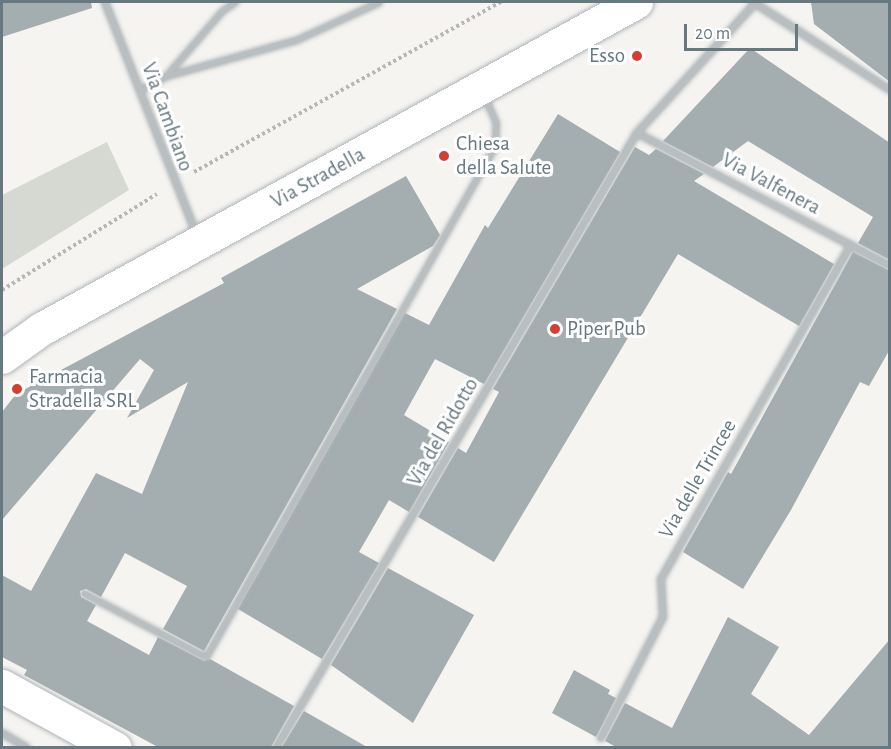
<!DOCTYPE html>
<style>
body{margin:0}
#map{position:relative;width:891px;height:749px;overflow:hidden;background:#f5f4f1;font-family:"Alegreya Sans",sans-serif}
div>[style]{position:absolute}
.green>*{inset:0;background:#d5d9d1}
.building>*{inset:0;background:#a4adb0}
.path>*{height:4px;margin-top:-2px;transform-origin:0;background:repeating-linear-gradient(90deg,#b4b8ba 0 3px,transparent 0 6px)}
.roads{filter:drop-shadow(0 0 2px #aeb5b8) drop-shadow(0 0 2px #aeb5b8)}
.lane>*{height:4.5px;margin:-2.25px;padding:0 2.25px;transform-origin:2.25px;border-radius:2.25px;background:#b9bfc1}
.street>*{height:6px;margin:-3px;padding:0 3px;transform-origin:3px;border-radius:3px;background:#b9bfc1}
.secondary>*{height:33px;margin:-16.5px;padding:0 16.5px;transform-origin:16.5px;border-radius:16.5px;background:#fff}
.dots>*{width:16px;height:16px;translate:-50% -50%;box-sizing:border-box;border:3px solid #fff;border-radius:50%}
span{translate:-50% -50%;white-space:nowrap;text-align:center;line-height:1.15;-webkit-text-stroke:6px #fff;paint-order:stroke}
.poi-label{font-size:21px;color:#667880}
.right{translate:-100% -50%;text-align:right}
.left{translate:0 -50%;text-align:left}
.street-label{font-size:21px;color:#667880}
.frame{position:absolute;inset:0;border:3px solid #667880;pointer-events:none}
.scale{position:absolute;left:684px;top:24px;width:114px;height:27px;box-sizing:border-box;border:3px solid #667880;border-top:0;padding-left:8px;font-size:18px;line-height:21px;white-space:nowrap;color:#667880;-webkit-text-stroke:4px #fff;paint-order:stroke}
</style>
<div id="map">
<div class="green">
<i style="clip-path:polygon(107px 142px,129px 190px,2px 269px,2px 195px)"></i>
</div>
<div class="building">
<i style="clip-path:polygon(2px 2px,91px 2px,92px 8px,2px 37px)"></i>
<i style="clip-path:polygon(811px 2px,890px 2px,890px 82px,814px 24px)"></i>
<i style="clip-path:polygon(750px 48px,890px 143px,890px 260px,858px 243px,873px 217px,748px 141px,713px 167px,663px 141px)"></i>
<i style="clip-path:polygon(558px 114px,620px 152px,484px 384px,435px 359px,404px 415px,449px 442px,409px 512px,389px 500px,359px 552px,379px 563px,322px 659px,238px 609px,405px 313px,429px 325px,485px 225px,488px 228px)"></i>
<i style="clip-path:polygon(635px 147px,649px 155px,656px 149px,704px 174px,694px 181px,834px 264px,799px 326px,678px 254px,494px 562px,418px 517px,458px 448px,466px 453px,499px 392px,493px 389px)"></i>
<i style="clip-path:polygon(406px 176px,440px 235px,433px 246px,357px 289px,397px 309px,204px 651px,163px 629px,187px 586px,125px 553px,101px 597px,86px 589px,80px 591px,81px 597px,96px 605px,87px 621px,149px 655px,158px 637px,204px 661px,210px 659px,294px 706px,271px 747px,158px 747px,24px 675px,27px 670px,2px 657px,2px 575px,31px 591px,96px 473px,142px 494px,188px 382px,127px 418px,154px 370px,140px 359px,2px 520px,2px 412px,16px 394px,224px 283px,221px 278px)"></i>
<i style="clip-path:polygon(853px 252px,890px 271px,890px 349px,869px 386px,860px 382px,791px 510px,743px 589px,683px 552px,728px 472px,731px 474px)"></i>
<i style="clip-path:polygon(388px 568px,474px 615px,413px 723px,331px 665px)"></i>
<i style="clip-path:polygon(728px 617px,779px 647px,751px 694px,809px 735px,890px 639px,890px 747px,616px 747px,605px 741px,625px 703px,672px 728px)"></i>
<i style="clip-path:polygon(574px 670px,610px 690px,608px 694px,616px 698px,596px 737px,552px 713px)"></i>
<i style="clip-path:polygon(304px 711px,367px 747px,282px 747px)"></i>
</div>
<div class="path">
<i style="left:194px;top:172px;width:351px;rotate:-29deg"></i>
<i style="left:2px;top:290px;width:182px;rotate:-31.8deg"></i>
</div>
<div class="roads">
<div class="lane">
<i style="left:166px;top:76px;width:86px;rotate:-49.3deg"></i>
<i style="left:222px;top:11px;width:16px;rotate:-35deg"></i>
<i style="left:140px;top:90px;width:30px;rotate:-28deg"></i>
<i style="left:166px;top:76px;width:135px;rotate:-15.5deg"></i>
<i style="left:296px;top:40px;width:91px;rotate:-24.6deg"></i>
<i style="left:84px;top:593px;width:138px;rotate:27.7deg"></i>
<i style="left:206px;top:657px;width:587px;rotate:-60.51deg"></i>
<i style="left:495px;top:146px;width:23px;rotate:-88deg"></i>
<i style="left:496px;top:123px;width:27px;rotate:-114deg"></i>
</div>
<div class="street">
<i style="left:105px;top:2px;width:248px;rotate:68.5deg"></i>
<i style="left:753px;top:2px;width:163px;rotate:32.7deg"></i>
<i style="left:637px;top:133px;width:286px;rotate:27.7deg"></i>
<i style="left:2px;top:733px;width:29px;rotate:31deg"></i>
<i style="left:601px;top:738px;width:136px;rotate:-62.9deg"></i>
<i style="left:663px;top:617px;width:38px;rotate:-93deg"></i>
<i style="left:661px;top:579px;width:384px;rotate:-60.4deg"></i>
<i style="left:276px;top:748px;width:713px;rotate:-59.59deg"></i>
<i style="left:637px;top:133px;width:177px;rotate:-47.7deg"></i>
</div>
<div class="secondary">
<i style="left:2px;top:357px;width:48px;rotate:-35.7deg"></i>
<i style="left:41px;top:329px;width:679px;rotate:-28.79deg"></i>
<i style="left:2px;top:686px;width:129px;rotate:28.8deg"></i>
</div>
</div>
<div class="dots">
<i style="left:637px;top:56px;background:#d53f32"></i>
<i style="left:444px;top:156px;background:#d53f32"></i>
<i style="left:555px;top:329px;background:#d53f32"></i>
<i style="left:17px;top:389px;background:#d53f32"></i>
</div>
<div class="poi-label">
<span class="right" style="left:625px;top:56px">Esso</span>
<span class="left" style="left:456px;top:156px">Chiesa<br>della Salute</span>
<span class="left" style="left:567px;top:329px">Piper Pub</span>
<span class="left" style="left:29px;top:389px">Farmacia<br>Stradella SRL</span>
</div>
<div class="street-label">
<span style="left:167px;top:117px;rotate:70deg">Via Cambiano</span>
<span style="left:318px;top:178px;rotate:-29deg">Via Stradella</span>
<span style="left:771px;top:184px;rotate:28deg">Via Valfenera</span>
<span style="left:443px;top:432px;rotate:-60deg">Via del Ridotto</span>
<span style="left:698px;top:479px;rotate:-60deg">Via delle Trincee</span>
</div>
<div class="frame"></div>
<div class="scale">20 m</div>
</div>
